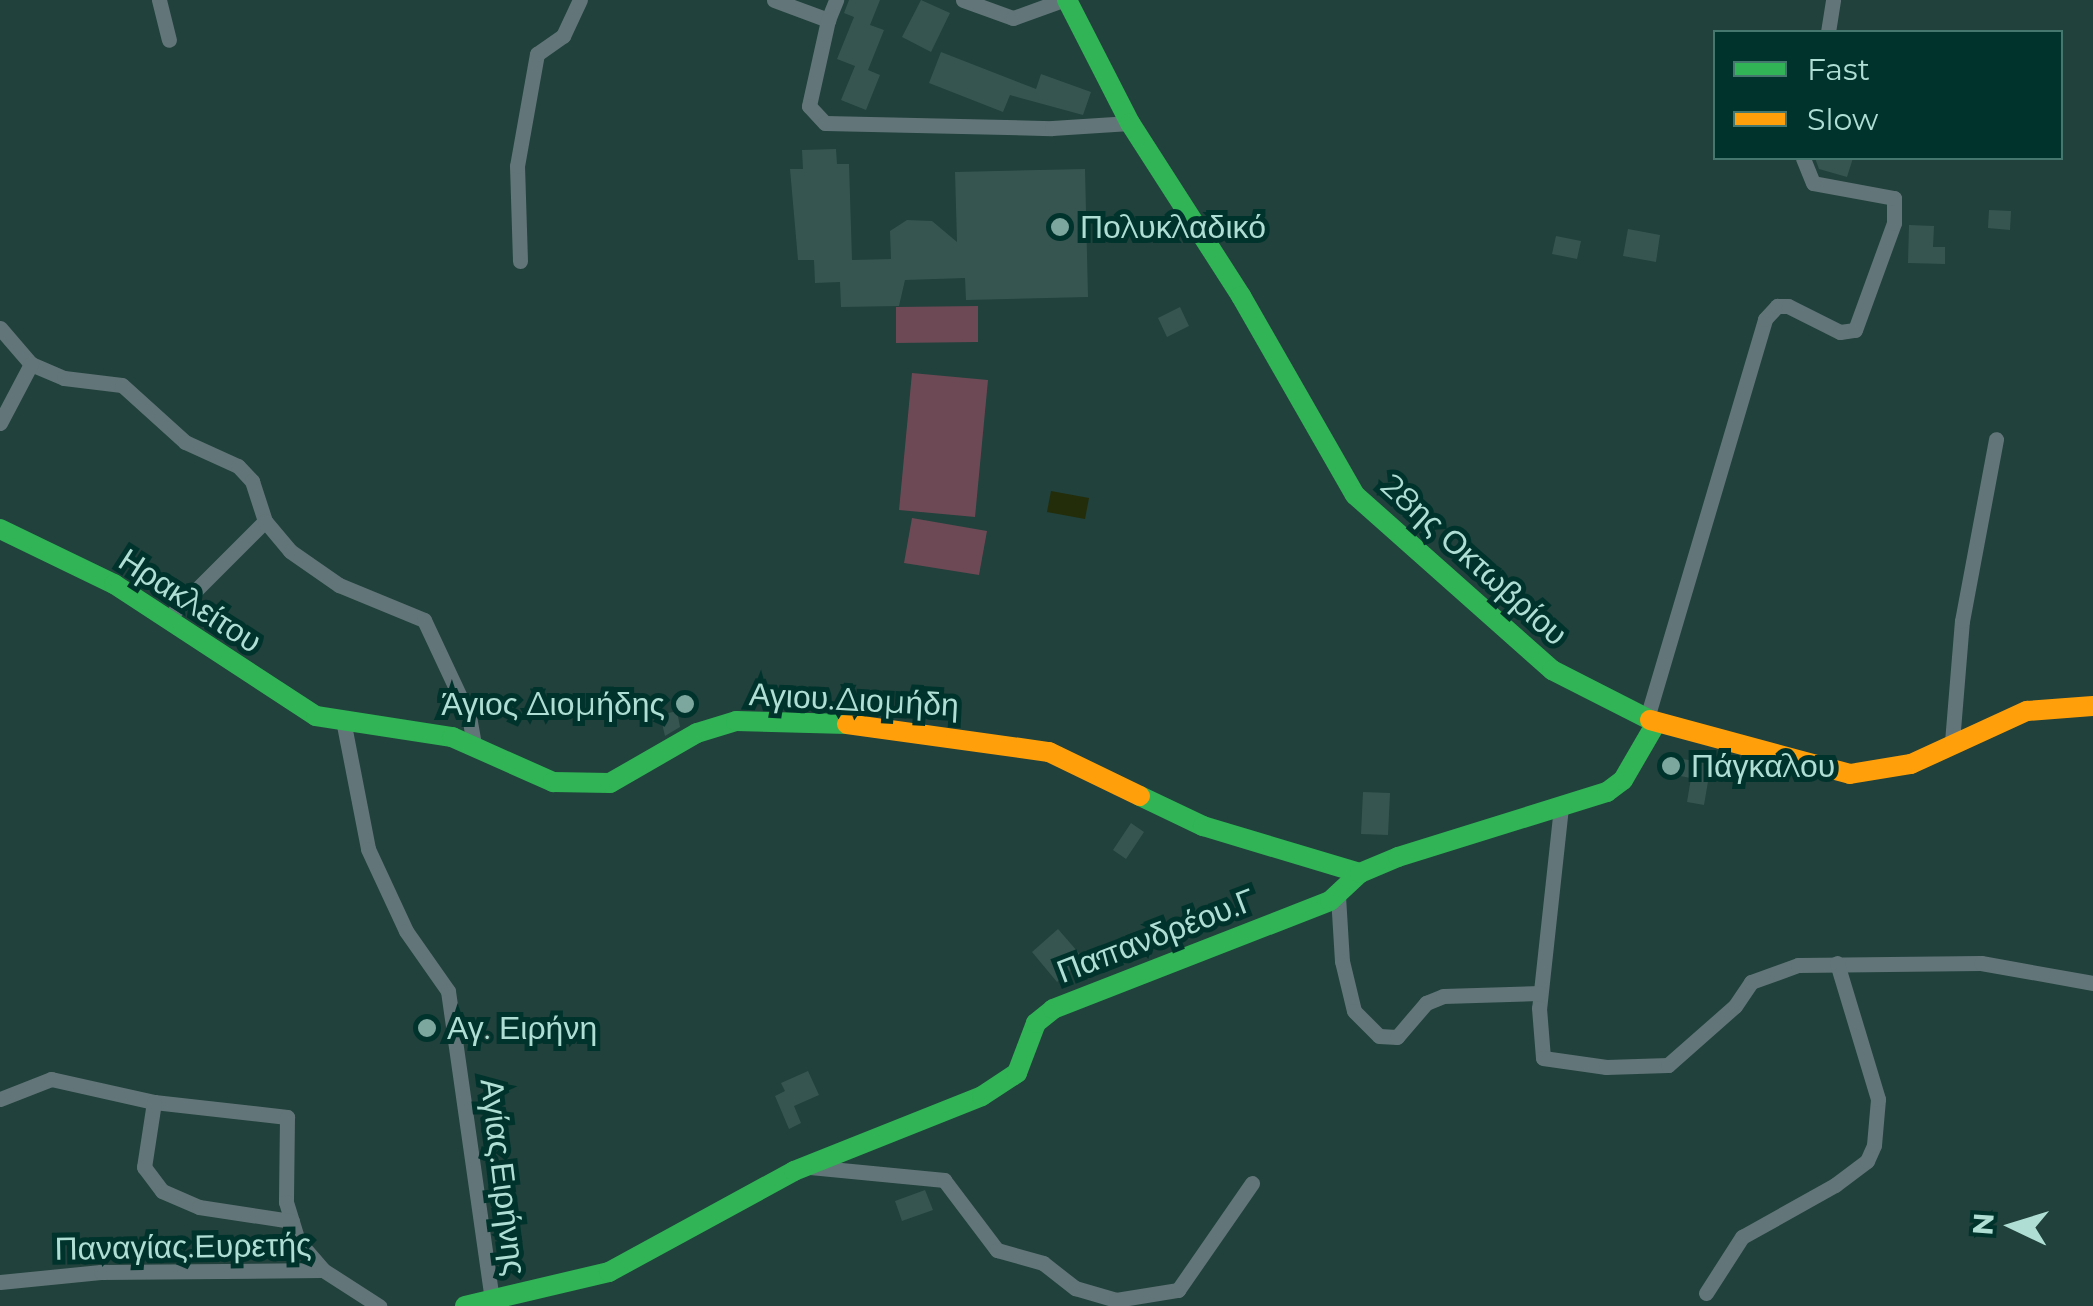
<!DOCTYPE html>
<meta charset="utf-8">
<style>
body{margin:0}
#map{position:relative;width:2093px;height:1306px;overflow:hidden;background:#20413c;font-family:Montserrat,sans-serif}
div>[style]{position:absolute}
.green>*{inset:0;background:#6c4954}
.water>*{inset:0;background:#232d0a}
.building>*{inset:0;background:#365550}
.street>*{height:15px;margin:-7.5px;padding:0 7.5px;transform-origin:7.5px;border-radius:7.5px;background:#627578}
.fast>*{height:20px;margin:-10px;padding:0 10px;transform-origin:10px;border-radius:10px;background:#30b455}
.slow>*{height:20px;margin:-10px;padding:0 10px;transform-origin:10px;border-radius:10px;background:#ff9f0a}
.dots>*{width:28px;height:28px;translate:-50% -50%;box-sizing:border-box;border:5px solid #00332c;border-radius:50%}
span{translate:-50% -50%;white-space:nowrap;text-align:center;line-height:1.15;-webkit-text-stroke:10px #00332c;paint-order:stroke}
.poi-label{font-size:32px;color:#aeded4}
.left{translate:0 -50%;text-align:left}
.right{translate:-100% -50%;text-align:right}
.street-label{font-size:32px;color:#aeded4}
.legend{position:absolute;left:1713px;top:30px;width:350px;height:130px;box-sizing:border-box;background:#00332c;border:2px solid #46776f;margin:0;padding:12px 18px;list-style:none;font-size:30px;color:#aeded4}
.legend li{display:flex;align-items:center;gap:20px;height:50px}
.legend b{width:50px;border:2px solid #46776f}
.north{position:absolute;left:1963px;top:1176px;width:100px;height:100px;-webkit-text-stroke:8px #00332c;paint-order:stroke;rotate:274deg;font-size:28px;font-weight:700;line-height:40px;text-align:center;color:#aeded4}
.north::after{content:'';display:block;margin:auto;width:35px;height:45px;background:#aeded4;clip-path:polygon(50% 0,100% 100%,50% 72%,0 100%)}
</style>
<div id="map">
<div class="green">
<i style="clip-path:polygon(978px 306px,978px 342px,896px 343px,896px 307px)"></i>
<i style="clip-path:polygon(912px 373px,988px 380px,975px 517px,899px 510px)"></i>
<i style="clip-path:polygon(912px 518px,987px 531px,979px 575px,904px 563px)"></i>
</div>
<div class="water">
<i style="clip-path:polygon(1051px 491px,1089px 498px,1085px 519px,1047px 512px)"></i>
</div>
<div class="building">
<i style="clip-path:polygon(849px 0,880px 0,870px 25px,884px 30px,868px 70px,880px 75px,866px 110px,841px 100px,855px 66px,837px 59px,854px 17px,844px 13px)"></i>
<i style="clip-path:polygon(921px 0,950px 13px,931px 52px,902px 37px)"></i>
<i style="clip-path:polygon(941px 52px,1036px 89px,1041px 74px,1091px 92px,1083px 115px,1010px 95px,1003px 112px,929px 83px)"></i>
<i style="clip-path:polygon(836px 149px,837px 164px,849px 164px,852px 260px,891px 259px,890px 231px,907px 220px,932px 221px,957px 242px,955px 172px,1085px 169px,1088px 297px,966px 300px,965px 278px,905px 280px,899px 306px,841px 307px,840px 282px,815px 283px,814px 260px,798px 260px,790px 169px,803px 169px,802px 150px)"></i>
<i style="clip-path:polygon(1815px 158px,1853px 158px,1847px 177px,1819px 169px)"></i>
<i style="clip-path:polygon(1989px 210px,2011px 211px,2010px 230px,1988px 228px)"></i>
<i style="clip-path:polygon(1909px 225px,1934px 226px,1933px 247px,1945px 247px,1945px 264px,1908px 263px)"></i>
<i style="clip-path:polygon(1628px 229px,1660px 235px,1656px 262px,1623px 256px)"></i>
<i style="clip-path:polygon(1556px 236px,1581px 241px,1577px 259px,1552px 254px)"></i>
<i style="clip-path:polygon(1180px 307px,1189px 326px,1167px 337px,1158px 318px)"></i>
<i style="clip-path:polygon(677px 711px,680px 727px,665px 736px,660px 715px)"></i>
<i style="clip-path:polygon(1683px 759px,1711px 764px,1704px 805px,1687px 802px,1691px 778px,1680px 776px)"></i>
<i style="clip-path:polygon(1363px 792px,1390px 793px,1388px 835px,1361px 834px)"></i>
<i style="clip-path:polygon(1131px 823px,1144px 832px,1126px 859px,1113px 850px)"></i>
<i style="clip-path:polygon(1058px 929px,1084px 959px,1057px 982px,1032px 952px)"></i>
<i style="clip-path:polygon(808px 1071px,819px 1095px,794px 1106px,801px 1123px,789px 1129px,775px 1096px,785px 1091px,781px 1083px)"></i>
<i style="clip-path:polygon(925px 1190px,933px 1210px,902px 1221px,895px 1201px)"></i>
</div>
<div class="street">
<i style="left:159px;top:0;width:41px;rotate:76deg"></i>
<i style="left:774px;top:0;width:58px;rotate:20.3deg"></i>
<i style="left:828px;top:20px;width:22px;rotate:-68deg"></i>
<i style="left:963px;top:0;width:53px;rotate:19.8deg"></i>
<i style="left:1013px;top:18px;width:53px;rotate:-19.8deg"></i>
<i style="left:828px;top:20px;width:88px;rotate:102.5deg"></i>
<i style="left:809px;top:106px;width:23px;rotate:47deg"></i>
<i style="left:825px;top:123px;width:227px;rotate:1.3deg"></i>
<i style="left:1052px;top:128px;width:78px;rotate:-3.7deg"></i>
<i style="left:1828px;top:32px;width:32px;rotate:-81deg"></i>
<i style="left:520px;top:261px;width:95px;rotate:-91.8deg"></i>
<i style="left:517px;top:166px;width:114px;rotate:-79.9deg"></i>
<i style="left:537px;top:54px;width:32px;rotate:-35deg"></i>
<i style="left:563px;top:36px;width:40px;rotate:-65deg"></i>
<i style="left:0;top:328px;width:48px;rotate:49.3deg"></i>
<i style="left:31px;top:364px;width:36px;rotate:23deg"></i>
<i style="left:64px;top:378px;width:58px;rotate:6.9deg"></i>
<i style="left:122px;top:385px;width:85px;rotate:42.1deg"></i>
<i style="left:185px;top:442px;width:58px;rotate:24.4deg"></i>
<i style="left:238px;top:466px;width:21px;rotate:47deg"></i>
<i style="left:252px;top:481px;width:42px;rotate:72deg"></i>
<i style="left:265px;top:521px;width:139px;rotate:135deg"></i>
<i style="left:0;top:423px;width:67px;rotate:-62.3deg"></i>
<i style="left:265px;top:521px;width:39px;rotate:50deg"></i>
<i style="left:290px;top:551px;width:60px;rotate:34.8deg"></i>
<i style="left:339px;top:585px;width:92px;rotate:22.4deg"></i>
<i style="left:424px;top:620px;width:106px;rotate:64.9deg"></i>
<i style="left:469px;top:716px;width:28px;rotate:80deg"></i>
<i style="left:1647px;top:718px;width:416px;rotate:-73.5deg"></i>
<i style="left:1765px;top:319px;width:18px;rotate:-47deg"></i>
<i style="left:1777px;top:306px;width:11px"></i>
<i style="left:1788px;top:306px;width:58px;rotate:26.6deg"></i>
<i style="left:1840px;top:332px;width:15px;rotate:-8deg"></i>
<i style="left:1855px;top:330px;width:114px;rotate:-70deg"></i>
<i style="left:1894px;top:223px;width:25px;rotate:-90deg"></i>
<i style="left:1894px;top:198px;width:82px;rotate:-169.5deg"></i>
<i style="left:1813px;top:183px;width:27px;rotate:-112deg"></i>
<i style="left:344px;top:725px;width:126px;rotate:79deg"></i>
<i style="left:368px;top:849px;width:90px;rotate:65.1deg"></i>
<i style="left:406px;top:931px;width:73px;rotate:55deg"></i>
<i style="left:448px;top:991px;width:313px;rotate:81.9deg"></i>
<i style="left:1952px;top:742px;width:121px;rotate:-85.3deg"></i>
<i style="left:1962px;top:621px;width:185px;rotate:-79.4deg"></i>
<i style="left:1561px;top:807px;width:202px;rotate:96.2deg"></i>
<i style="left:1539px;top:1008px;width:50px;rotate:85.4deg"></i>
<i style="left:1543px;top:1058px;width:64px;rotate:8.1deg"></i>
<i style="left:1606px;top:1067px;width:62px;rotate:-1.8deg"></i>
<i style="left:1668px;top:1065px;width:89px;rotate:-41.4deg"></i>
<i style="left:1735px;top:1006px;width:29px;rotate:-56deg"></i>
<i style="left:1751px;top:982px;width:50px;rotate:-19.9deg"></i>
<i style="left:1798px;top:965px;width:183px;rotate:-0.6deg"></i>
<i style="left:1981px;top:963px;width:114px;rotate:10.1deg"></i>
<i style="left:1338px;top:896px;width:65px;rotate:86.5deg"></i>
<i style="left:1342px;top:961px;width:51px;rotate:76.5deg"></i>
<i style="left:1354px;top:1011px;width:35px;rotate:45deg"></i>
<i style="left:1379px;top:1036px;width:18px;rotate:3deg"></i>
<i style="left:1397px;top:1037px;width:45px;rotate:-49.5deg"></i>
<i style="left:1426px;top:1003px;width:18px;rotate:-22deg"></i>
<i style="left:1443px;top:996px;width:97px;rotate:-1.8deg"></i>
<i style="left:0;top:1099px;width:55px;rotate:-21.4deg"></i>
<i style="left:51px;top:1079px;width:106px;rotate:12.6deg"></i>
<i style="left:154px;top:1102px;width:134px;rotate:6.4deg"></i>
<i style="left:287px;top:1117px;width:85px;rotate:90.7deg"></i>
<i style="left:286px;top:1202px;width:41px;rotate:72.9deg"></i>
<i style="left:298px;top:1241px;width:38px;rotate:49deg"></i>
<i style="left:154px;top:1102px;width:66px;rotate:98.7deg"></i>
<i style="left:144px;top:1167px;width:30px;rotate:53deg"></i>
<i style="left:162px;top:1191px;width:40px;rotate:23.4deg"></i>
<i style="left:199px;top:1207px;width:94px;rotate:8.6deg"></i>
<i style="left:810px;top:1167px;width:135px;rotate:5.5deg"></i>
<i style="left:944px;top:1180px;width:88px;rotate:52.9deg"></i>
<i style="left:997px;top:1250px;width:48px;rotate:15.8deg"></i>
<i style="left:1043px;top:1263px;width:41px;rotate:38deg"></i>
<i style="left:1075px;top:1288px;width:43px;rotate:16.3deg"></i>
<i style="left:1116px;top:1300px;width:63px;rotate:-9.2deg"></i>
<i style="left:1178px;top:1290px;width:130px;rotate:-55.3deg"></i>
<i style="left:0;top:1282px;width:101px;rotate:-5.7deg"></i>
<i style="left:101px;top:1272px;width:222px;rotate:-0.5deg"></i>
<i style="left:323px;top:1270px;width:67px;rotate:32.7deg"></i>
<i style="left:1706px;top:1293px;width:67px;rotate:-57.3deg"></i>
<i style="left:1742px;top:1237px;width:107px;rotate:-29.2deg"></i>
<i style="left:1835px;top:1185px;width:40px;rotate:-37deg"></i>
<i style="left:1867px;top:1161px;width:17px;rotate:-66deg"></i>
<i style="left:1874px;top:1145px;width:46px;rotate:-85deg"></i>
<i style="left:1878px;top:1099px;width:142px;rotate:-106.8deg"></i>
</div>
<div class="fast">
<i style="left:1067px;top:0;width:138px;rotate:62.9deg"></i>
<i style="left:1130px;top:123px;width:206px;rotate:57.3deg"></i>
<i style="left:1241px;top:296px;width:229px;rotate:60.2deg"></i>
<i style="left:1355px;top:495px;width:264px;rotate:41.6deg"></i>
<i style="left:1552px;top:670px;width:110px;rotate:27deg"></i>
<i style="left:0;top:529px;width:127px;rotate:25.8deg"></i>
<i style="left:114px;top:584px;width:241px;rotate:33.2deg"></i>
<i style="left:316px;top:716px;width:138px;rotate:8.8deg"></i>
<i style="left:452px;top:737px;width:111px;rotate:24deg"></i>
<i style="left:553px;top:782px;width:57px;rotate:1deg"></i>
<i style="left:610px;top:783px;width:100px;rotate:-29.9deg"></i>
<i style="left:697px;top:733px;width:41px;rotate:-17.1deg"></i>
<i style="left:736px;top:721px;width:111px;rotate:1.5deg"></i>
<i style="left:1140px;top:796px;width:70px;rotate:25.5deg"></i>
<i style="left:1203px;top:826px;width:164px;rotate:16.7deg"></i>
<i style="left:465px;top:1306px;width:148px;rotate:-13.3deg"></i>
<i style="left:609px;top:1272px;width:211px;rotate:-28.6deg"></i>
<i style="left:794px;top:1171px;width:202px;rotate:-21.7deg"></i>
<i style="left:982px;top:1096px;width:42px;rotate:-33.3deg"></i>
<i style="left:1017px;top:1073px;width:53px;rotate:-69.2deg"></i>
<i style="left:1036px;top:1023px;width:22px;rotate:-39deg"></i>
<i style="left:1053px;top:1009px;width:297px;rotate:-21.3deg"></i>
<i style="left:1330px;top:901px;width:41px;rotate:-43deg"></i>
<i style="left:1360px;top:873px;width:41px;rotate:-22.8deg"></i>
<i style="left:1398px;top:857px;width:219px;rotate:-17.3deg"></i>
<i style="left:1607px;top:792px;width:20px;rotate:-37deg"></i>
<i style="left:1623px;top:780px;width:66px;rotate:-59.9deg"></i>
</div>
<div class="slow">
<i style="left:1650px;top:720px;width:207px;rotate:15.1deg"></i>
<i style="left:1850px;top:774px;width:62px;rotate:-9.3deg"></i>
<i style="left:1911px;top:764px;width:128px;rotate:-24.6deg"></i>
<i style="left:2027px;top:711px;width:66px;rotate:-4.3deg"></i>
<i style="left:847px;top:724px;width:204px;rotate:7.9deg"></i>
<i style="left:1049px;top:752px;width:101px;rotate:25.8deg"></i>
</div>
<div class="dots">
<i style="left:1060px;top:227px;background:#7ca79f"></i>
<i style="left:685px;top:704px;background:#7ca79f"></i>
<i style="left:1671px;top:766px;background:#7ca79f"></i>
<i style="left:427px;top:1028px;background:#7ca79f"></i>
</div>
<div class="poi-label">
<span class="left" style="left:1080px;top:227px">Πολυκλαδικό</span>
<span class="right" style="left:665px;top:704px">Άγιος Διομήδης</span>
<span class="left" style="left:1691px;top:766px">Πάγκαλου</span>
<span class="left" style="left:447px;top:1028px">Αγ. Ειρήνη</span>
</div>
<div class="street-label">
<span style="left:1474px;top:560px;rotate:42deg">28ης Οκτωβρίου</span>
<span style="left:190px;top:601px;rotate:33deg">Ηρακλείτου</span>
<span style="left:854px;top:700px;rotate:3deg">Αγιου.Διομήδη</span>
<span style="left:1156px;top:936px;rotate:-21deg">Παπανδρέου.Γ</span>
<span style="left:503px;top:1177px;rotate:83deg">Αγίας.Ειρήνης</span>
<span style="left:183px;top:1247px;rotate:-1deg">Παναγίας.Ευρετής</span>
</div>
<ul class="legend">
<li><b style="height:12px;background:#30b455"></b>Fast</li>
<li><b style="height:12px;background:#ff9f0a"></b>Slow</li>
</ul>
<div class="north">N</div>
</div>
